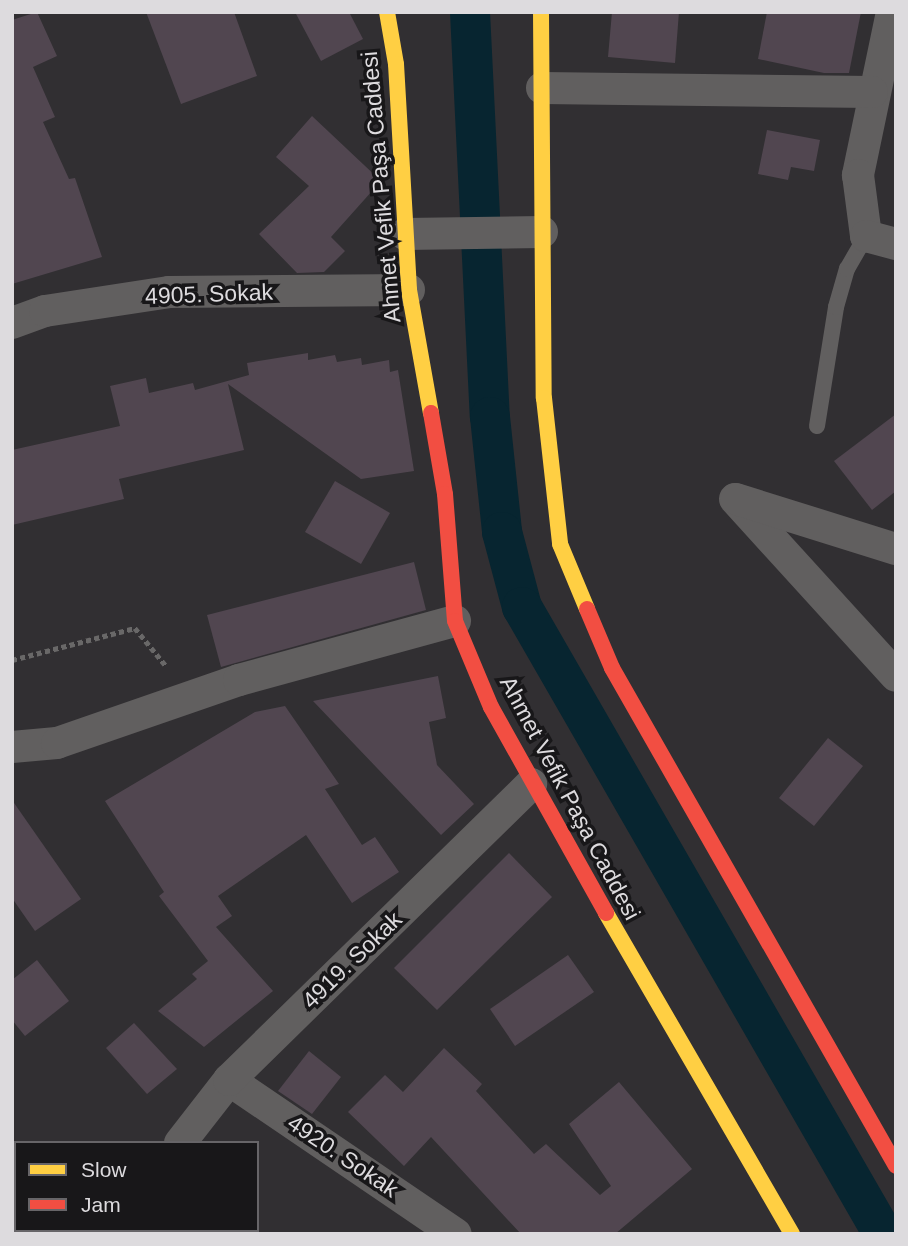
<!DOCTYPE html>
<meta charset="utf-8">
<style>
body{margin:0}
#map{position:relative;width:908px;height:1246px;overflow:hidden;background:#312f32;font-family:Arial,sans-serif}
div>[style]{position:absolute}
.canal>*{height:40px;margin:-20px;padding:0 20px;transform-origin:20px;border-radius:20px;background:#072530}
.building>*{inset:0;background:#514650}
.path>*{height:4.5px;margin-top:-2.25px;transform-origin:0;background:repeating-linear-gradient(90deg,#696868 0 5px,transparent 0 8.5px)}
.lane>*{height:16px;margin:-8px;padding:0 8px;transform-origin:8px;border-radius:8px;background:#615f5f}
.street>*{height:32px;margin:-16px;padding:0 16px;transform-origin:16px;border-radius:16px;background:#615f5f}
.slow>*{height:16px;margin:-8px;padding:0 8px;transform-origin:8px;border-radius:8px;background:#ffcf43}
.jam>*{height:16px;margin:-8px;padding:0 8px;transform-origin:8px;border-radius:8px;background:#f24e42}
span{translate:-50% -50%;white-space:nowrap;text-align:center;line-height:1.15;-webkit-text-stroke:7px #181719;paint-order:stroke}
.street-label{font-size:23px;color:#dddbde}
.frame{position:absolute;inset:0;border:14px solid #dddbde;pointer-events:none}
.legend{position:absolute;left:14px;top:1141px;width:245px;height:91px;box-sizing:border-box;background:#181719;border:2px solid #676568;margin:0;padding:9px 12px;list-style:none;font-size:21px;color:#dddbde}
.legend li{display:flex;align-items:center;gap:14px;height:35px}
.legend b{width:35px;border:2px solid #676568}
</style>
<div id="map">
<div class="canal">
<i style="left:470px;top:12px;width:405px;rotate:87.2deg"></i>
<i style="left:490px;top:417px;width:116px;rotate:84deg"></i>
<i style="left:502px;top:532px;width:78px;rotate:75.1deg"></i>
<i style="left:522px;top:607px;width:723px;rotate:60.07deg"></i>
</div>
<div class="building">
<i style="clip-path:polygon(37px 12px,57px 56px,33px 67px,55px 117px,43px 122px,69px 179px,75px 178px,102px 257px,12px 284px,12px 20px)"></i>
<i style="clip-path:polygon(146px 12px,234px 12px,257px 76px,181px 104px)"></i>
<i style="clip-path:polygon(295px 12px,349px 12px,363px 39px,321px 61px)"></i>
<i style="clip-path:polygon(612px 12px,679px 12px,675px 63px,608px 57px)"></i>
<i style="clip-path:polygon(767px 12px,861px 12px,849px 73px,824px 73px,758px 59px)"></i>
<i style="clip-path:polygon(312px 116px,381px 181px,331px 237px,345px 251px,324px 272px,297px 273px,259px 234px,309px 186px,276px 157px)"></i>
<i style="clip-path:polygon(767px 130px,820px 140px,814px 171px,791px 167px,788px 180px,758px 174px)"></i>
<i style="clip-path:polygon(308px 353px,308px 360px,335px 355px,337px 362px,361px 358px,362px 365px,389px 360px,390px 372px,398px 370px,414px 471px,361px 479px,228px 384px,244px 450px,119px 479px,124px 499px,12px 525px,12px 450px,120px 426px,110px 386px,146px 378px,149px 393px,193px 383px,195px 390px,249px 375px,247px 363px)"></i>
<i style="clip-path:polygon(896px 414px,896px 491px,872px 510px,834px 461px)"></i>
<i style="clip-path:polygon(335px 481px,390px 513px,361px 564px,305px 532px)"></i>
<i style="clip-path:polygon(414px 562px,426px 610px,221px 667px,207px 615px)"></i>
<i style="clip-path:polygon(438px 676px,446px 718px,429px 722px,437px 765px,474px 804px,441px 835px,313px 701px)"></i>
<i style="clip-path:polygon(285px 706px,339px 784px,325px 789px,362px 845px,375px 837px,399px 872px,352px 903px,306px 835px,218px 896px,232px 916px,216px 927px,273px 991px,204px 1047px,158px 1011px,197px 979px,192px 974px,208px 961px,159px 896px,164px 892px,105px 801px,255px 712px)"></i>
<i style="clip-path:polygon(828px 738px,863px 766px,814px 826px,779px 798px)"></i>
<i style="clip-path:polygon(12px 800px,81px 899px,35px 931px,12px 898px)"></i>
<i style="clip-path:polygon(509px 853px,552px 897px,437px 1010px,394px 968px)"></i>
<i style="clip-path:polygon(568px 955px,594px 992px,515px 1046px,490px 1009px)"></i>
<i style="clip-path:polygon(37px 960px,69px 1001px,25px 1036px,12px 1020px,12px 980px)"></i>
<i style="clip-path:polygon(134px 1023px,177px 1069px,147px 1094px,106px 1048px)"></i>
<i style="clip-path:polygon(444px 1048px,482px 1084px,476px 1091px,534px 1154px,546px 1144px,600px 1195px,611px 1186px,569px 1124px,619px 1082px,692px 1169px,615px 1234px,521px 1234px,431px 1137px,404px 1166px,348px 1112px,385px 1075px,403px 1092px)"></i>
<i style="clip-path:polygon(309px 1051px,341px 1077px,312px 1114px,278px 1091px)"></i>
</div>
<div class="path">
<i style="left:12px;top:660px;width:127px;rotate:-14.6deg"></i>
<i style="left:135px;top:628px;width:50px;rotate:50.6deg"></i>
</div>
<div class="lane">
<i style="left:817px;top:426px;width:121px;rotate:-80.9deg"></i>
<i style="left:836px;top:307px;width:40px;rotate:-74deg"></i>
<i style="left:847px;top:269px;width:38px;rotate:-60deg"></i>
</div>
<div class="street">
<i style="left:892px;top:12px;width:167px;rotate:101.8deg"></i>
<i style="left:858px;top:175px;width:62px;rotate:82.5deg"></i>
<i style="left:866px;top:236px;width:31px;rotate:15deg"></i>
<i style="left:542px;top:88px;width:330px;rotate:0.7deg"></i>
<i style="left:405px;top:234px;width:137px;rotate:-0.8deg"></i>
<i style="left:12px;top:323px;width:35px;rotate:-20deg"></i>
<i style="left:45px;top:311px;width:125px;rotate:-8.7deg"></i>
<i style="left:169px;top:292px;width:240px;rotate:-0.5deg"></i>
<i style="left:735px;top:499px;width:239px;rotate:47.7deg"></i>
<i style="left:736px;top:499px;width:168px;rotate:17.4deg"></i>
<i style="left:12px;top:747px;width:45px;rotate:-5.1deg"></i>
<i style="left:57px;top:743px;width:193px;rotate:-19.1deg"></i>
<i style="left:239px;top:680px;width:224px;rotate:-15.3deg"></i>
<i style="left:229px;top:1080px;width:274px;rotate:34.2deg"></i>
<i style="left:180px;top:1143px;width:80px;rotate:-52.1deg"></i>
<i style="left:229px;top:1080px;width:423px;rotate:-44.4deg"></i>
<i style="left:122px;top:1230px;width:5px;rotate:53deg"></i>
</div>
<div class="slow">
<i style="left:387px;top:12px;width:53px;rotate:80.2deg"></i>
<i style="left:396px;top:64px;width:226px;rotate:86.7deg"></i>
<i style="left:409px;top:290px;width:125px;rotate:79.9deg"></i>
<i style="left:541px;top:12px;width:386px;rotate:89.6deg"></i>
<i style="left:544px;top:398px;width:147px;rotate:83.7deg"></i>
<i style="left:560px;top:544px;width:70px;rotate:67.4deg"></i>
<i style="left:606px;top:913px;width:371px;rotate:59.9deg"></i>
</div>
<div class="jam">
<i style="left:431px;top:413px;width:82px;rotate:80.2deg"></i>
<i style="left:445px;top:494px;width:127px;rotate:85.5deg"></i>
<i style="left:455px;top:621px;width:93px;rotate:67.3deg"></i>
<i style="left:491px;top:707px;width:236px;rotate:60.8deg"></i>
<i style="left:587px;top:609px;width:64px;rotate:67deg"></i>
<i style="left:612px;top:668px;width:573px;rotate:60.3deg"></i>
</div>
<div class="street-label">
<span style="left:381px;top:187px;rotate:-95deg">Ahmet Vefik Paşa Caddesi</span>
<span style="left:209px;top:294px;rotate:-2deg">4905. Sokak</span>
<span style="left:570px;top:798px;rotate:62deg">Ahmet Vefik Paşa Caddesi</span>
<span style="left:352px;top:960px;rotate:-44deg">4919. Sokak</span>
<span style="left:343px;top:1156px;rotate:34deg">4920. Sokak</span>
</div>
<div class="frame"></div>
<ul class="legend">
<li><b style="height:9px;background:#ffcf43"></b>Slow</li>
<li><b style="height:9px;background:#f24e42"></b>Jam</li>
</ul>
</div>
